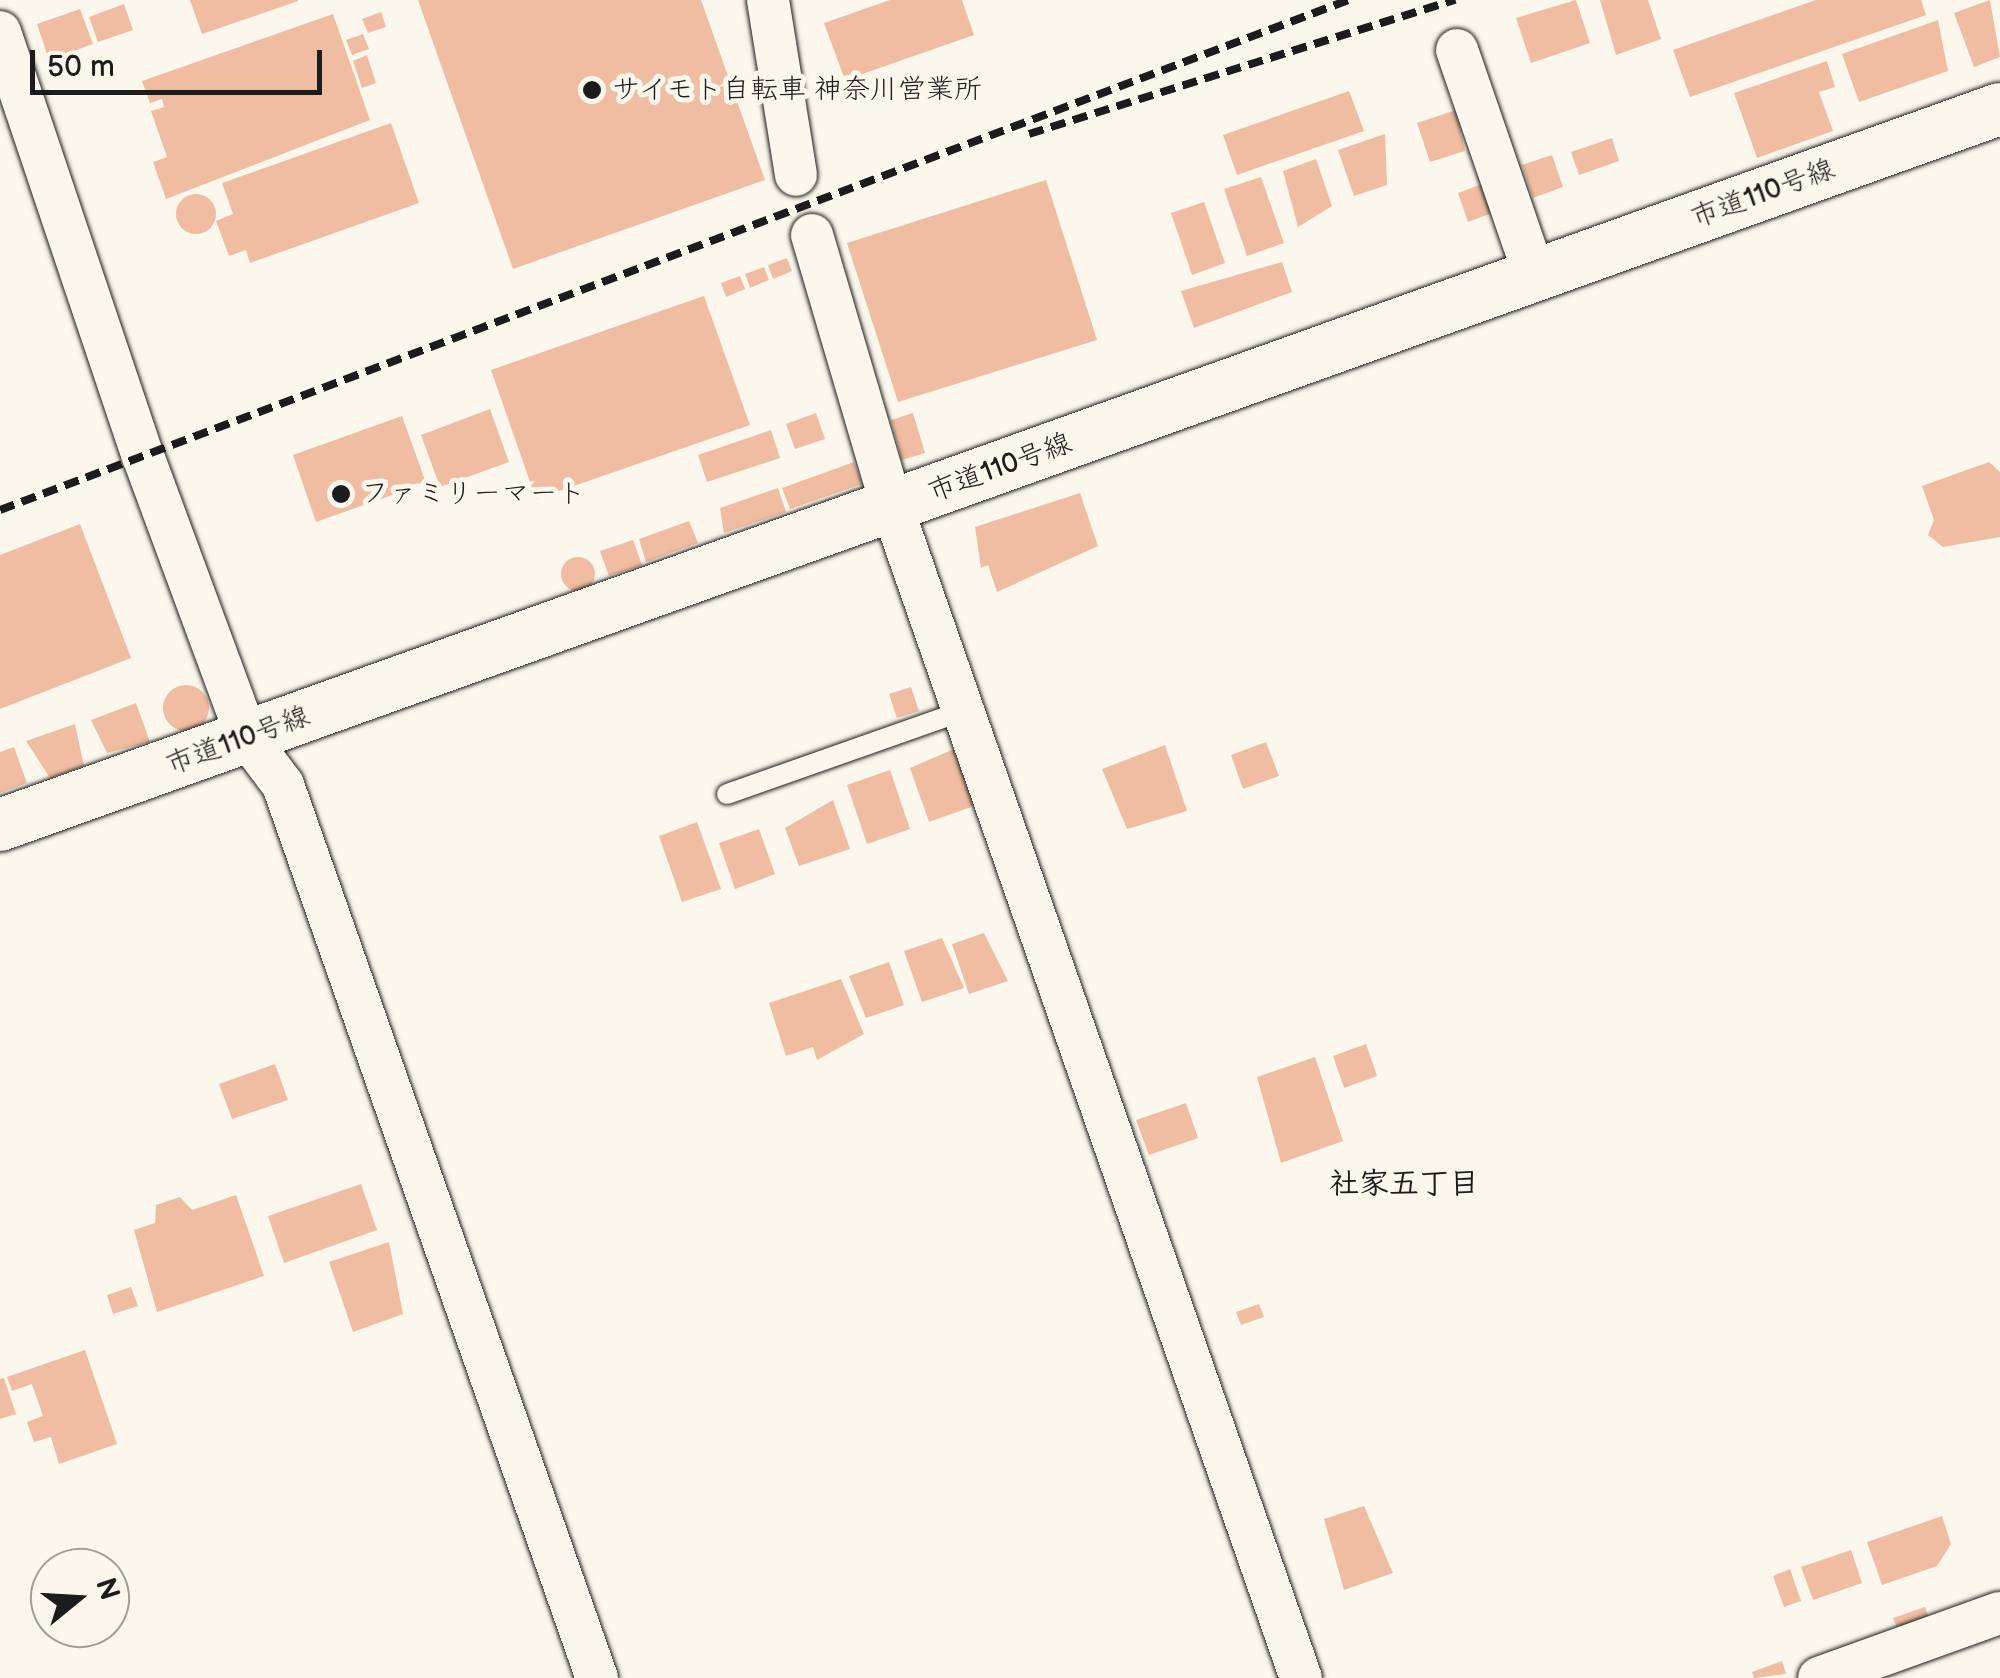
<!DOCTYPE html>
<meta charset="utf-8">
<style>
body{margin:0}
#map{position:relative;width:2000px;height:1678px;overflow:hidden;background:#fbf7ec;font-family:"Balsamiq Sans","Klee One",sans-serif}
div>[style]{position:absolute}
.building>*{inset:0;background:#f1bda2}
.round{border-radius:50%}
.roads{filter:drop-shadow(0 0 2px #1c1c1c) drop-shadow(0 0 2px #1c1c1c)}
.service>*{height:20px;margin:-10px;padding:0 10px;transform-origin:10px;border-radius:10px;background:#fbf7ec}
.minor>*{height:42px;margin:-21px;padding:0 21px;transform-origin:21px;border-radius:21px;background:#fbf7ec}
.tertiary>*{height:52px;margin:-26px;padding:0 26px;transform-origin:26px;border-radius:26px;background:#fbf7ec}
.rail>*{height:8px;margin-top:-4px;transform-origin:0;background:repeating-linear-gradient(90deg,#1c1c1c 0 15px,transparent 0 23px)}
.dots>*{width:28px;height:28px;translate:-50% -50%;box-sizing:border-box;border:5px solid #fbf7ec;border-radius:50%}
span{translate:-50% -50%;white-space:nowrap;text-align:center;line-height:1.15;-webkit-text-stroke:10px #fbf7ec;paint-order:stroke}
.poi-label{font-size:28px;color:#1c1c1c}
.left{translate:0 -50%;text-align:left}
.street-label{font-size:28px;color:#1c1c1c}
.neighbourhood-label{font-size:30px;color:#1c1c1c;font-weight:700}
.north{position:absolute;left:30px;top:1548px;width:100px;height:100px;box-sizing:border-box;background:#fbf7ec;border:2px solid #a29f99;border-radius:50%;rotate:72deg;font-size:28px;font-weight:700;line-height:40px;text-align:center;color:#1c1c1c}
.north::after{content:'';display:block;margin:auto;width:35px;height:45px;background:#1c1c1c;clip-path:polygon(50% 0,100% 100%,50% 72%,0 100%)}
.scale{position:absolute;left:30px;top:50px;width:292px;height:45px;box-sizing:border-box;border:5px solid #1c1c1c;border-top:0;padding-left:12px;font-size:30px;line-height:35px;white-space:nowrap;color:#1c1c1c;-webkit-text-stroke:8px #fbf7ec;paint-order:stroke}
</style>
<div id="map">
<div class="building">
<i style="clip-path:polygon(190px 0,298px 0,298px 1px,202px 34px)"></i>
<i style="clip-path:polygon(418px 0,701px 0,765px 180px,513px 269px)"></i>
<i style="clip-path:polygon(890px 0,962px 0,974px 35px,845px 80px,824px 23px)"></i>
<i style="clip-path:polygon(1576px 0,1590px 43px,1531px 63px,1516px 18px)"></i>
<i style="clip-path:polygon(1600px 0,1648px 0,1661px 39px,1616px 55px)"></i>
<i style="clip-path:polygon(1816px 0,1921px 0,1926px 15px,1690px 97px,1673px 50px)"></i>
<i style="clip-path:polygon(1990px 0,2000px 57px,1974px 67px,1954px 13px)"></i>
<i style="clip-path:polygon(124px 4px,133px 30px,98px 42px,89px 17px)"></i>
<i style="clip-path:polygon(80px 9px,93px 44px,49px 60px,37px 24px)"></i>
<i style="clip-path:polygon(381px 12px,386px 27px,368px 33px,362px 19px)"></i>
<i style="clip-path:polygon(333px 14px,370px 120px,166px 199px,153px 162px,167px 157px,151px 111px,164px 107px,162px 99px,150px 103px,142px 81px)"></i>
<i style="clip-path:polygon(1938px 20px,1948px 71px,1859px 102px,1842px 54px)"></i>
<i style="clip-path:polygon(363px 34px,369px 49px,352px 55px,346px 40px)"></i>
<i style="clip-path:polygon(367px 55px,376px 83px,362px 88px,353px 61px)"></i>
<i style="clip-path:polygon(1827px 61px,1835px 87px,1819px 92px,1833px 131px,1757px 158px,1734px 93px)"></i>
<i style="clip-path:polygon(1349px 91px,1364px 131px,1237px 175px,1223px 135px)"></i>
<i style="clip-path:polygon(1456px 110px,1465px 151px,1430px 162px,1417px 123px)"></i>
<i style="clip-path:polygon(391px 123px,419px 203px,250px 263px,246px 250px,229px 256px,216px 221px,233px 214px,222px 183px)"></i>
<i style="clip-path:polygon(1385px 134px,1387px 185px,1354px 196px,1338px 150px)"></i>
<i style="clip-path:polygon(1612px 138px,1619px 161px,1579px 175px,1571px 152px)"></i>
<i style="clip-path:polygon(1552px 155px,1563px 187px,1533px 198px,1522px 165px)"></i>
<i style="clip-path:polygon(1316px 159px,1332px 206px,1298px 227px,1283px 171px)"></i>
<i style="clip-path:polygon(1261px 177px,1284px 243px,1247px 256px,1224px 189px)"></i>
<i style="clip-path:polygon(1046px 180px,1097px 340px,898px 402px,847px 243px)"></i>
<i style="clip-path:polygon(1482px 184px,1492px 213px,1468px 222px,1458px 193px)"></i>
<i class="round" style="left:176px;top:194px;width:40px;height:40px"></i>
<i style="clip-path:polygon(1204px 202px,1225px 263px,1192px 275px,1171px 213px)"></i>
<i style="clip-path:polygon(787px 258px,792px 271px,773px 279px,768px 265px)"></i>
<i style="clip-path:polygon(1282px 262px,1292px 292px,1194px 328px,1181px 291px)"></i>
<i style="clip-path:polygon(764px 267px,769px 280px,750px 288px,745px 274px)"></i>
<i style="clip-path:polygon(740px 276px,745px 289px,726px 297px,721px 283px)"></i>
<i style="clip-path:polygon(704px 296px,750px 425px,536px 499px,491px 370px)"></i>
<i style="clip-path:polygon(490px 409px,509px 462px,440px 487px,421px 435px)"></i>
<i style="clip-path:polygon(816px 413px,825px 439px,795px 449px,786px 424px)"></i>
<i style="clip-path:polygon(913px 413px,925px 453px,902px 460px,891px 420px)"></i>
<i style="clip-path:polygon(402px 416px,426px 483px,316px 522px,293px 455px)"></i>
<i style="clip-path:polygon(771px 430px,780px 458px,707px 482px,698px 455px)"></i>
<i style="clip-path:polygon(854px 462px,862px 484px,790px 509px,782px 488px)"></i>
<i style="clip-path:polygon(1989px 462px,2000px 472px,2000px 537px,1943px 547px,1928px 535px,1934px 520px,1922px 486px)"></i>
<i style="clip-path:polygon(778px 488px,786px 512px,724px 533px,720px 508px)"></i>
<i style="clip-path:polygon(1080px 493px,1098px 546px,997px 592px,988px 565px,981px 568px,975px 527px)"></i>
<i style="clip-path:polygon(689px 521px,698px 543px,646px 562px,639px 539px)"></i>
<i style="clip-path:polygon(80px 524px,131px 658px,0 709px,0 555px)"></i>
<i style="clip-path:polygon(633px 540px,642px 565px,609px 576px,600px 551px)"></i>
<i class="round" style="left:561px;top:557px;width:34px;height:34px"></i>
<i class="round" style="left:163px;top:685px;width:46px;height:46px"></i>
<i style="clip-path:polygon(911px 687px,919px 711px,897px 718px,889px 694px)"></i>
<i style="clip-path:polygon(136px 703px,150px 742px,107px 753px,91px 720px)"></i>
<i style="clip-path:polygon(75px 724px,84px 766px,50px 778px,26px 741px)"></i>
<i style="clip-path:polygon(1266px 742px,1279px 776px,1243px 789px,1231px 755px)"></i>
<i style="clip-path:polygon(1165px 745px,1187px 811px,1127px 829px,1102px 769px)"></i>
<i style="clip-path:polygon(14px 747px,27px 783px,0 793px,0 752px)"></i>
<i style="clip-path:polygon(954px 749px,974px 806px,929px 822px,910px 768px)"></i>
<i style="clip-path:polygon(890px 770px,910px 829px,867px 844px,847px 785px)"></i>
<i style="clip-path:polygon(833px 800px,850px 849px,799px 866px,785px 828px)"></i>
<i style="clip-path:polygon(697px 822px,721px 889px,682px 902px,659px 836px)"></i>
<i style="clip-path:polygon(759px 829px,775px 874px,735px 889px,719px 843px)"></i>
<i style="clip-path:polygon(984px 933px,1008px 981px,969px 994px,952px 944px)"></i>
<i style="clip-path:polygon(942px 938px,964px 988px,922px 1002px,904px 951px)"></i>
<i style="clip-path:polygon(889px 962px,904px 1005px,866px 1018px,849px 976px)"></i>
<i style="clip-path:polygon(841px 979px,864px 1034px,817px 1060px,813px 1047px,786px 1056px,769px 1003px)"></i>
<i style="clip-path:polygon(1366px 1044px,1377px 1076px,1344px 1088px,1333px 1056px)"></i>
<i style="clip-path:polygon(1315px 1057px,1343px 1141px,1281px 1163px,1257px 1077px)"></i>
<i style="clip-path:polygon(275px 1064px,288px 1100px,232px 1119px,219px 1084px)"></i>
<i style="clip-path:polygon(1186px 1103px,1198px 1138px,1149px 1155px,1136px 1120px)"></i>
<i style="clip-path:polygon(361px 1184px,377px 1230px,284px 1263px,268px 1216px)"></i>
<i style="clip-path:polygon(236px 1195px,264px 1276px,157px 1312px,134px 1230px,155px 1223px,156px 1205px,180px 1197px,192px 1210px)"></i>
<i style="clip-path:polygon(389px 1242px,403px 1314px,353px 1332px,329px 1262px)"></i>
<i style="clip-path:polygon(131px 1287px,138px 1306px,113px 1314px,107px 1295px)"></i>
<i style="clip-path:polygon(1259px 1304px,1264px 1317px,1241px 1325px,1236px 1312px)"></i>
<i style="clip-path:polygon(85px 1350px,117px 1444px,59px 1464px,51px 1437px,34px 1442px,27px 1422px,43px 1416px,32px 1384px,12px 1391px,7px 1377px)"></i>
<i style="clip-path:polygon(4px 1378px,16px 1414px,0 1419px,0 1379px)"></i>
<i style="clip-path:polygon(1364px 1506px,1393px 1573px,1344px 1590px,1324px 1519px)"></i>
<i style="clip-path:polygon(1942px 1516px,1951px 1544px,1937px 1566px,1882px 1585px,1867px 1542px)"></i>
<i style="clip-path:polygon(1851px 1550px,1862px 1583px,1813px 1600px,1801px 1567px)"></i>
<i style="clip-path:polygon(1790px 1569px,1801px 1601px,1784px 1607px,1773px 1576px)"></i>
<i style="clip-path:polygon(1925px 1607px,1929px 1619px,1898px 1631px,1893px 1618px)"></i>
<i style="clip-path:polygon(1782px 1661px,1786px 1674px,1754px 1678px,1752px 1672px)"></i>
</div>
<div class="roads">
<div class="service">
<i style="left:727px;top:794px;width:250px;rotate:-19.4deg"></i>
</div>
<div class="minor">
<i style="left:768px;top:0;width:177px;rotate:80.9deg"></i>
<i style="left:0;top:32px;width:447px;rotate:71.4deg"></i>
<i style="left:143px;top:456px;width:300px;rotate:69.7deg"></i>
<i style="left:247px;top:737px;width:60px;rotate:53.1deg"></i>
<i style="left:283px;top:785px;width:947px;rotate:70.63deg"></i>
<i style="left:1457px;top:50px;width:239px;rotate:71deg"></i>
<i style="left:812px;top:235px;width:284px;rotate:73.6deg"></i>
<i style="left:892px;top:507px;width:1240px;rotate:70.75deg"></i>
<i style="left:1819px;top:1678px;width:192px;rotate:-19.8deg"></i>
</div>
<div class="tertiary">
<i style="left:0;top:825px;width:2124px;rotate:-19.7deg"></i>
</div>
</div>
<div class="rail">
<i style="left:1029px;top:134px;width:447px;rotate:-17.5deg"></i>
<i style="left:0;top:510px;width:1441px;rotate:-20.72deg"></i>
</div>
<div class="dots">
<i style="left:592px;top:90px;background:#1c1c1c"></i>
<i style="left:341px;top:494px;background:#1c1c1c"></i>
</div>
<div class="poi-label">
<span class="left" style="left:612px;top:90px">サイモト自転車 神奈川営業所</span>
<span class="left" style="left:361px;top:494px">ファミリーマート</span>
</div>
<div class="street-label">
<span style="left:1763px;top:194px;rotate:-20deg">市道110号線</span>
<span style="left:1000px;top:468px;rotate:-20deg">市道110号線</span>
<span style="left:238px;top:741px;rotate:-20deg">市道110号線</span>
</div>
<div class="neighbourhood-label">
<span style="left:1404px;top:1184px">社家五丁目</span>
</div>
<div class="north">N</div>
<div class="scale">50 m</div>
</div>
